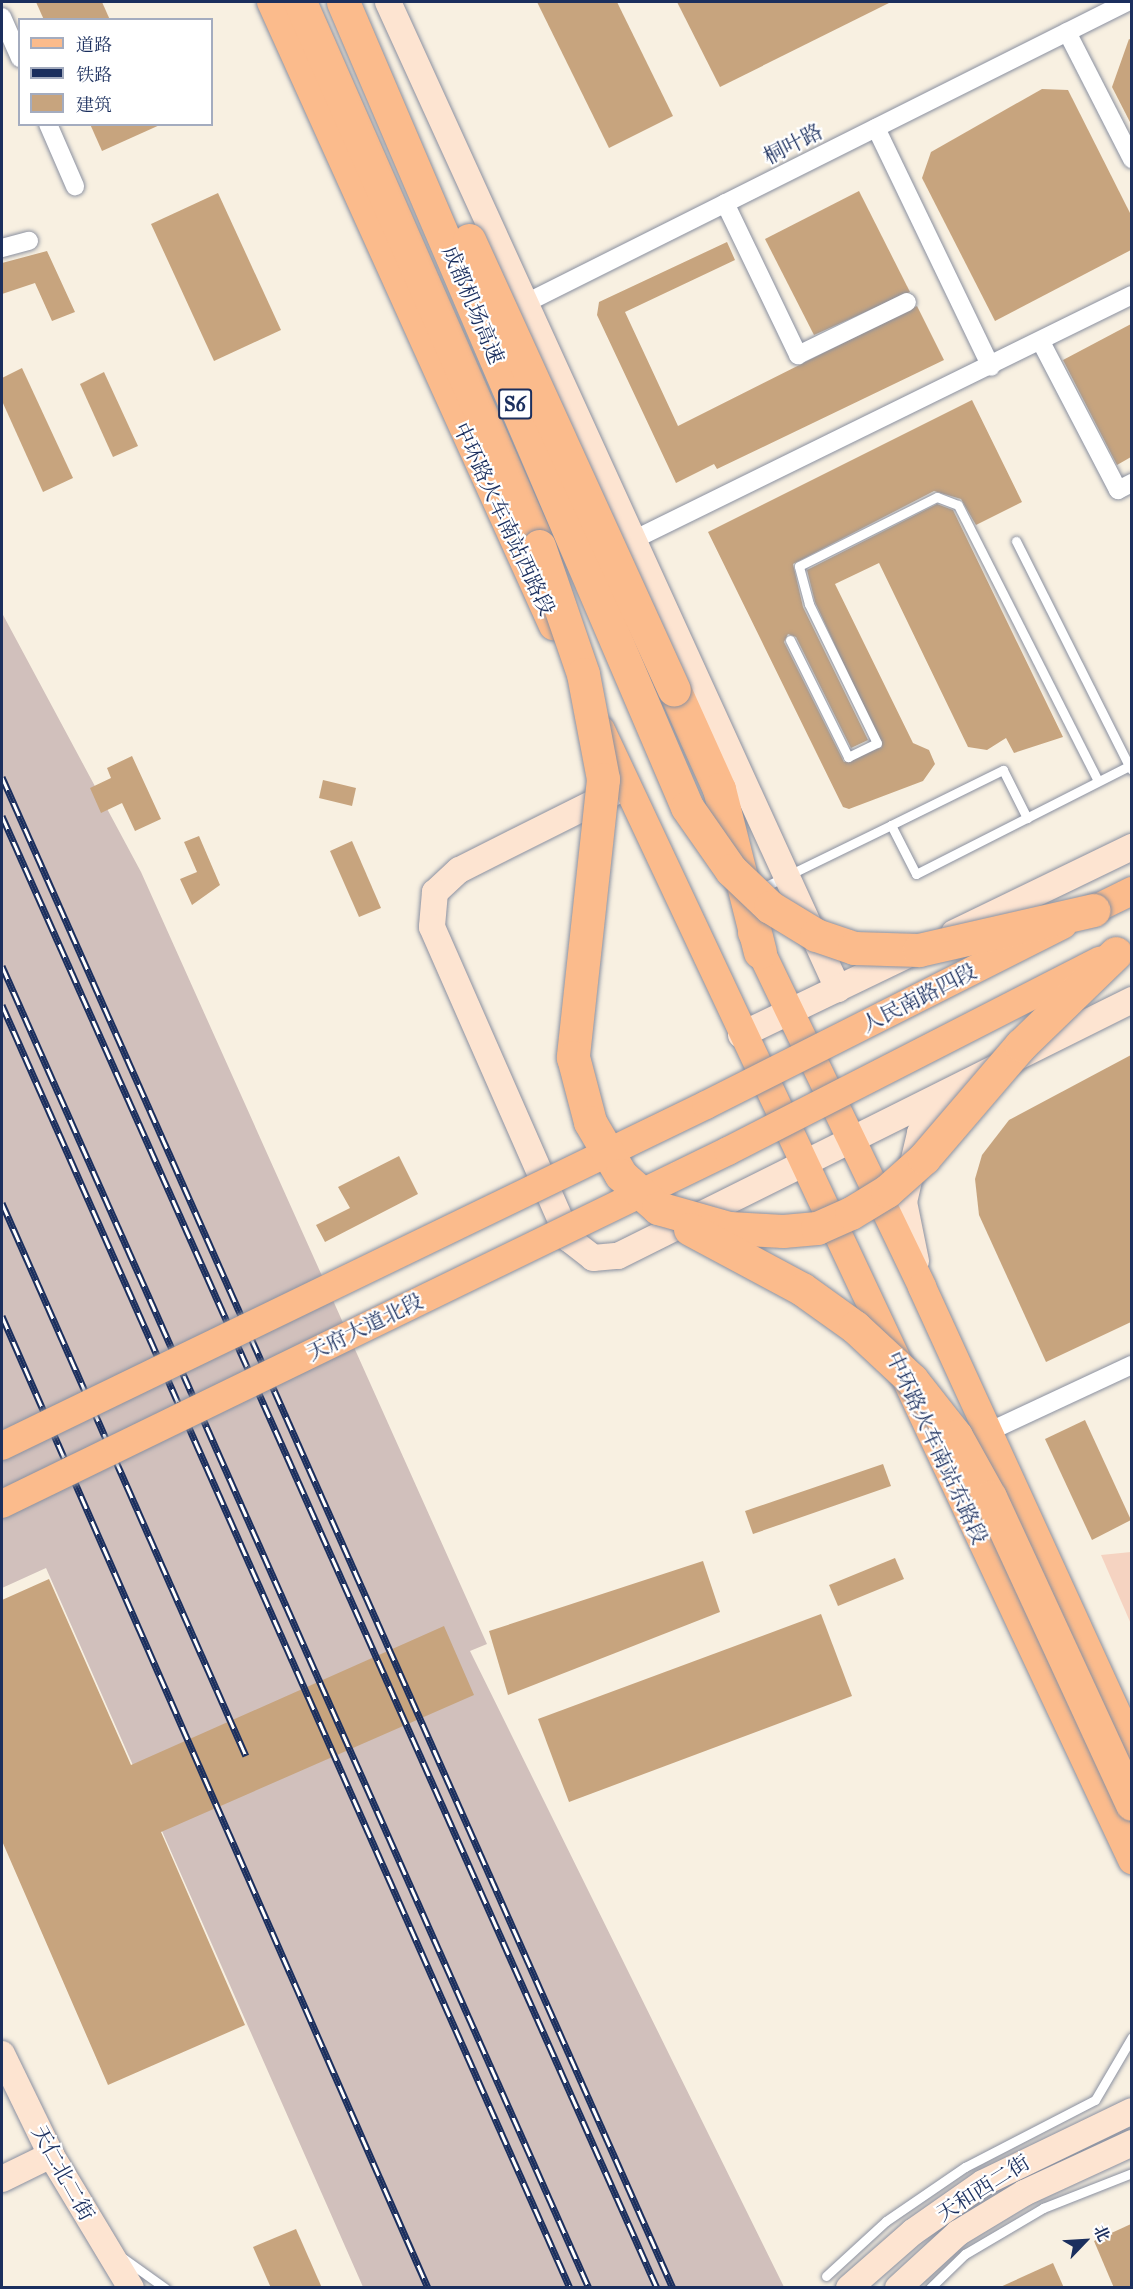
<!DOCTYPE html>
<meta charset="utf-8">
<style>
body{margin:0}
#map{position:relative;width:1133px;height:2289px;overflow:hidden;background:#f8f0e1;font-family:"IM FELL Great Primer","Noto Serif SC",serif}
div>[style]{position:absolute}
.built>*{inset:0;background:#f5d3c1}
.industrial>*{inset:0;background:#d1c0bc}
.building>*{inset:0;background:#c7a47e}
.roads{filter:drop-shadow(0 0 2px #8a90a0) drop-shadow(0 0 2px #8a90a0)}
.lane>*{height:9px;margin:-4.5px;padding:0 4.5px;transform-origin:4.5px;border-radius:4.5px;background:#fff}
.street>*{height:18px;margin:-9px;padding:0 9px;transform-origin:9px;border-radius:9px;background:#fff}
.secondary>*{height:26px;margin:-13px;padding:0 13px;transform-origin:13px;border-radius:13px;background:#fde4d1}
.primary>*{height:28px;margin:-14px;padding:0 14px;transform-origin:14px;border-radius:14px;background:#fbbb8c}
.highway>*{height:33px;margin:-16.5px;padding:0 16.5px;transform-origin:16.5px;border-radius:16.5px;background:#fbbb8c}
.rail>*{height:7px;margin-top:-3.5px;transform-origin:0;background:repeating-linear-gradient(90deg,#fff 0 14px,#1b2f5e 0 28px);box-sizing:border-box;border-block:2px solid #1b2f5e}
.bridges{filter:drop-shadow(0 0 2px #8a90a0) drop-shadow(0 0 2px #8a90a0)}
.primary-bridge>*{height:28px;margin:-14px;padding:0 14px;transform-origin:14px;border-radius:14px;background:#fbbb8c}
.highway-bridge>*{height:33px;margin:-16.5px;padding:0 16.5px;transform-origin:16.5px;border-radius:16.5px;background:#fbbb8c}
span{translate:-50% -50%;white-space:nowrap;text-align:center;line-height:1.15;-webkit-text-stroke:4.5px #fff;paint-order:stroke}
.shield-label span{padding:2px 4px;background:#fff;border:2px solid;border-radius:4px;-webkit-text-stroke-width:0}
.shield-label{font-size:20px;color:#1b2f5e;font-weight:700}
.street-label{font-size:21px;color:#1b2f5e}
.frame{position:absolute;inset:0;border:3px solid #1b2f5e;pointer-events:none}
.legend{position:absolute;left:18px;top:18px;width:195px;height:108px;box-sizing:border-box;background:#fff;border:2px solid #a4acbf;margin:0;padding:8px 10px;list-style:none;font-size:18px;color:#1b2f5e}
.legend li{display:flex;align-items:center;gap:12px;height:30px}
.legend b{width:30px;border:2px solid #a4acbf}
.north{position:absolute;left:1055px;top:2211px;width:60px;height:60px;-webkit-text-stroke:4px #fff;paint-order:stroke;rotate:65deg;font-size:16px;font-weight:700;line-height:24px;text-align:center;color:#1b2f5e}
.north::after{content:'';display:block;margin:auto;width:21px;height:27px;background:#1b2f5e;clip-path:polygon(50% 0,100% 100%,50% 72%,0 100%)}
</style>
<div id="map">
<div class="built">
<i style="clip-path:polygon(1131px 1552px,1132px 1552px,1131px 1624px,1101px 1555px)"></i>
</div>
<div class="industrial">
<i style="clip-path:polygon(2px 613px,141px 872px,487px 1644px,470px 1651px,784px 2287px,363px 2287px,46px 1568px,2px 1588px)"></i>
</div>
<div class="building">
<i style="clip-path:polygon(36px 2px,102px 2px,110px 20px,44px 20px)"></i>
<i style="clip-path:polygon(537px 2px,617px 2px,673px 116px,609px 148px)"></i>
<i style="clip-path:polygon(677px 2px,891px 2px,720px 87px)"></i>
<i style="clip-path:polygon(1129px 39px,1131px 40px,1131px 124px,1112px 87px)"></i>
<i style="clip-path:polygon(1042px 89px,1068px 90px,1131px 215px,1131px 250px,995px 321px,922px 178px,931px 152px)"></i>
<i style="clip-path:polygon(90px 124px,162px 124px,102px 151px)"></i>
<i style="clip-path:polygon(859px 191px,910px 292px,814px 335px,765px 239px)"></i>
<i style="clip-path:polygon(218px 193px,281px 330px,214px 361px,151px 224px)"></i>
<i style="clip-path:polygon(727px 242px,735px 260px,625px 312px,678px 426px,917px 306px,944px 360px,717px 469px,714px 464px,676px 483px,597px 315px,599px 302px)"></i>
<i style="clip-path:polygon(47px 251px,75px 312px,52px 321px,35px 283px,2px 294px,2px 263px)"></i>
<i style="clip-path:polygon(1131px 324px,1131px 457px,1117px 465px,1063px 360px)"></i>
<i style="clip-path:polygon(22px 368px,73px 478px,43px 492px,2px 401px,2px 378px)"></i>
<i style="clip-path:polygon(104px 372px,138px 446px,113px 457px,80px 384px)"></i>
<i style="clip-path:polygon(972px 400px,1022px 502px,976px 525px,961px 499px,934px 491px,793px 564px,803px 607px,868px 740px,851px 748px,796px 637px,788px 634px,784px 642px,844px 762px,882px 747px,815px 602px,807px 570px,937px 504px,953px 510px,1063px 737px,1014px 753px,1006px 738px,987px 750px,968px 747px,879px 563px,835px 584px,913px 743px,929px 750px,935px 764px,923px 781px,849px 809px,843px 807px,708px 532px)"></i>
<i style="clip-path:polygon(132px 756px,161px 819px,135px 831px,122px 803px,101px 813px,90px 788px,111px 778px,107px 768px)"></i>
<i style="clip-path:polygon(323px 780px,356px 788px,352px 806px,319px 798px)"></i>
<i style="clip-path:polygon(199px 836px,220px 885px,192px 905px,180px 879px,197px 872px,184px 842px)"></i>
<i style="clip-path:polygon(352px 841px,381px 908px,359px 917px,330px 851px)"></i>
<i style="clip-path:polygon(1131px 1055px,1131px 1322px,1046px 1362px,979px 1215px,975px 1179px,982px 1155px,1009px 1120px)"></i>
<i style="clip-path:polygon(399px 1156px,418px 1194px,325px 1242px,316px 1225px,350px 1208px,338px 1187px)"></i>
<i style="clip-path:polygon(1085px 1420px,1131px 1520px,1092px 1540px,1045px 1439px)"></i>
<i style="clip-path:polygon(883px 1464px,891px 1486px,753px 1534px,745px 1511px)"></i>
<i style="clip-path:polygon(895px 1558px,904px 1579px,838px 1606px,829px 1585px)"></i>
<i style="clip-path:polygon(703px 1561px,720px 1612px,508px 1695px,489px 1631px)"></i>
<i style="clip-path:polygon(49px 1579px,131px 1765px,444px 1626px,474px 1695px,161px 1832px,245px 2025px,108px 2085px,2px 1841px,2px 1600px)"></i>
<i style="clip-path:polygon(821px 1614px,852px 1696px,569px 1802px,538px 1719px)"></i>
<i style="clip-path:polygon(1131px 2224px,1131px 2288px,1114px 2288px,1094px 2241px)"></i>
<i style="clip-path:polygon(296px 2229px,322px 2288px,271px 2288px,253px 2247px)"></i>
<i style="clip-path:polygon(1053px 2263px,1064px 2288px,998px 2288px)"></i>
</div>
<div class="roads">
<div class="lane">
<i style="left:1016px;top:541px;width:252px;rotate:63.3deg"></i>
<i style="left:790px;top:640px;width:131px;rotate:63.6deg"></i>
<i style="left:848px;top:757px;width:32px;rotate:-26deg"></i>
<i style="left:877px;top:743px;width:155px;rotate:-116.1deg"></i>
<i style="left:809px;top:604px;width:39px;rotate:-105deg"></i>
<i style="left:799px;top:566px;width:154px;rotate:-26.6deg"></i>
<i style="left:937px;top:497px;width:22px;rotate:21deg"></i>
<i style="left:958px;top:505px;width:309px;rotate:63.1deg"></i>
<i style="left:891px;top:825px;width:125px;rotate:-26.2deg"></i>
<i style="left:1003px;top:770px;width:54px;rotate:63.4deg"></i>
<i style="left:760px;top:889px;width:146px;rotate:-26deg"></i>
<i style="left:891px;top:825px;width:55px;rotate:63deg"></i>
<i style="left:916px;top:874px;width:239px;rotate:-26.9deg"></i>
<i style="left:1129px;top:766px;width:5px;rotate:53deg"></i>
<i style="left:123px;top:2258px;width:52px;rotate:35.5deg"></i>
<i style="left:826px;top:2276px;width:81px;rotate:-42.5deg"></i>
<i style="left:886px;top:2221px;width:96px;rotate:-34.4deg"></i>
<i style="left:965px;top:2167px;width:146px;rotate:-27.3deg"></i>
<i style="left:1095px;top:2100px;width:73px;rotate:-59.6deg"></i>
<i style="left:930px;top:2288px;width:49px;rotate:-44.2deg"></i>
<i style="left:965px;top:2254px;width:91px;rotate:-30.5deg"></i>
<i style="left:1043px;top:2208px;width:96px;rotate:-21.5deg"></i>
</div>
<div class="street">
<i style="left:2px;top:17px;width:45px;rotate:66.3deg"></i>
<i style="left:1067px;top:32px;width:143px;rotate:62.9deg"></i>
<i style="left:48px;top:124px;width:68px;rotate:66.5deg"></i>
<i style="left:876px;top:128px;width:265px;rotate:64.3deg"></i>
<i style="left:725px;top:203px;width:169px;rotate:64.3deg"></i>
<i style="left:798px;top:355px;width:121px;rotate:-25.9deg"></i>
<i style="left:2px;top:248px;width:28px;rotate:-15deg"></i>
<i style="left:514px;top:309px;width:686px;rotate:-26.6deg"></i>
<i style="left:1041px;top:342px;width:167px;rotate:62.5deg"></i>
<i style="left:1118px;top:490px;width:16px;rotate:-27deg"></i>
<i style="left:625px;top:544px;width:565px;rotate:-26.16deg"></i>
<i style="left:988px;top:1432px;width:159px;rotate:-25deg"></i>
</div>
<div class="secondary">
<i style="left:388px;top:2px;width:1085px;rotate:65.49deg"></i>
<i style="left:613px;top:793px;width:172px;rotate:153.4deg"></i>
<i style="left:459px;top:870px;width:33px;rotate:137deg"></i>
<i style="left:435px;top:892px;width:35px;rotate:95deg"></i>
<i style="left:432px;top:927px;width:341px;rotate:66.3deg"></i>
<i style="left:569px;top:1239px;width:31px;rotate:38deg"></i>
<i style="left:593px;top:1258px;width:25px;rotate:-5deg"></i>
<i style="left:618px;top:1256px;width:574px;rotate:-26.48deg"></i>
<i style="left:954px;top:933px;width:198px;rotate:-25.8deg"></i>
<i style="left:741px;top:1035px;width:196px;rotate:-25.7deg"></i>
<i style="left:916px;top:1261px;width:60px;rotate:-101.5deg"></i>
<i style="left:904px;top:1202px;width:71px;rotate:-76.9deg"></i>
<i style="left:920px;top:1133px;width:45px;rotate:-56.7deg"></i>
<i style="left:2px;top:2054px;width:112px;rotate:64.1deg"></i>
<i style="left:51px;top:2155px;width:155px;rotate:59deg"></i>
<i style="left:2px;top:2179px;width:55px;rotate:-26.1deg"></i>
<i style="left:849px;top:2288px;width:85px;rotate:-41.2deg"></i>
<i style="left:913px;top:2232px;width:85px;rotate:-35deg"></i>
<i style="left:983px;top:2183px;width:165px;rotate:-25.8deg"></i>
<i style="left:898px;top:2288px;width:81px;rotate:-42.5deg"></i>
<i style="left:958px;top:2233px;width:77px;rotate:-31.2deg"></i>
<i style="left:1024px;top:2193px;width:119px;rotate:-24.8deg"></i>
</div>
<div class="primary">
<i style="left:271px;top:2px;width:685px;rotate:65.68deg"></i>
<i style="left:601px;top:730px;width:1249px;rotate:64.83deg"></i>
<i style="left:1093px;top:910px;width:43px;rotate:-26deg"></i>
<i style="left:752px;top:933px;width:393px;rotate:64.3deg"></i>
<i style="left:922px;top:1287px;width:505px;rotate:65.42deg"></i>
</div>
<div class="highway">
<i style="left:300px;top:2px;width:594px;rotate:66.28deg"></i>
<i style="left:674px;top:689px;width:110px;rotate:65.8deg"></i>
<i style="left:719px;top:789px;width:168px;rotate:75.9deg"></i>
</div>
</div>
<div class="rail">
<i style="left:2px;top:777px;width:1653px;rotate:66.06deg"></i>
<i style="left:2px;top:816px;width:1611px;rotate:66.01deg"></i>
<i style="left:2px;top:966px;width:1446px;rotate:66.06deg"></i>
<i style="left:2px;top:1005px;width:1403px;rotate:66.12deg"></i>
<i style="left:2px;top:1203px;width:604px;rotate:66.19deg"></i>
<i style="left:2px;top:1316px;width:1061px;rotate:66.33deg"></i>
</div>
<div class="bridges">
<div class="primary-bridge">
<i style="left:2px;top:1446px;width:782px;rotate:-25.84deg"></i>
<i style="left:706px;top:1105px;width:400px;rotate:-26.8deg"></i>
<i style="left:2px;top:1504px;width:807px;rotate:-25.93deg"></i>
<i style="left:728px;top:1151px;width:418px;rotate:-27.1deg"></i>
</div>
<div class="highway-bridge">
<i style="left:343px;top:2px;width:875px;rotate:66.86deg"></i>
<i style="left:687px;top:807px;width:77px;rotate:55.1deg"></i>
<i style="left:731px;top:870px;width:54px;rotate:43.5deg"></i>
<i style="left:770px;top:907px;width:54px;rotate:31.3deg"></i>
<i style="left:816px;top:935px;width:40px;rotate:18.9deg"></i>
<i style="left:854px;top:948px;width:65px;rotate:1.8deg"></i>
<i style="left:919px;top:950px;width:179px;rotate:-12.9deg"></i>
<i style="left:469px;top:240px;width:494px;rotate:65.5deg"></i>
<i style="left:539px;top:546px;width:135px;rotate:71deg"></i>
<i style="left:583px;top:674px;width:107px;rotate:79.2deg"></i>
<i style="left:603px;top:779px;width:280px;rotate:96.2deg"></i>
<i style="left:573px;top:1057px;width:67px;rotate:75.3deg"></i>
<i style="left:590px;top:1122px;width:61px;rotate:59.7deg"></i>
<i style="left:621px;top:1175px;width:50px;rotate:41.7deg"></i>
<i style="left:658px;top:1208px;width:74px;rotate:15.7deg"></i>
<i style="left:729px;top:1228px;width:54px;rotate:3.2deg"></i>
<i style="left:783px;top:1231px;width:34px;rotate:-5deg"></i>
<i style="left:817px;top:1228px;width:37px;rotate:-24deg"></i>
<i style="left:851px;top:1213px;width:42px;rotate:-31.4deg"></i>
<i style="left:887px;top:1191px;width:50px;rotate:-41.7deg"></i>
<i style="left:924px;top:1158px;width:149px;rotate:-49.4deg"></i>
<i style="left:1021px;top:1045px;width:132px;rotate:-44.1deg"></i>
<i style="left:690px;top:1229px;width:127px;rotate:28.2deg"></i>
<i style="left:802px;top:1289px;width:65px;rotate:35.6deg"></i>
<i style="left:855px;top:1327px;width:78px;rotate:42.9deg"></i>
<i style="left:912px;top:1380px;width:71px;rotate:51.8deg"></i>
<i style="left:956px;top:1436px;width:70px;rotate:60.9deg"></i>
<i style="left:990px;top:1497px;width:338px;rotate:65.2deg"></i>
</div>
</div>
<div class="shield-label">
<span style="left:515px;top:404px">S6</span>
</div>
<div class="street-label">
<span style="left:793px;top:144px;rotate:-27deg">桐叶路</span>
<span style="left:473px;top:305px;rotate:67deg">成都机场高速</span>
<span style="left:504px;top:519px;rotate:65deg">中环路火车南站西路段</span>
<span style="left:919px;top:998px;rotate:-27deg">人民南路四段</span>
<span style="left:365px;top:1327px;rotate:-26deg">天府大道北段</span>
<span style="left:937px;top:1448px;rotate:65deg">中环路火车南站东路段</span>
<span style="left:63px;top:2173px;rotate:61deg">天仁北二街</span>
<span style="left:983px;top:2188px;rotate:-32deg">天和西二街</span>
</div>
<div class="frame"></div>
<ul class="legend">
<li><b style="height:8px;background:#fbbb8c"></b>道路</li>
<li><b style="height:8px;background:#1b2f5e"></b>铁路</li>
<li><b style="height:16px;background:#c7a47e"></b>建筑</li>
</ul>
<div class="north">北</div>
</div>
